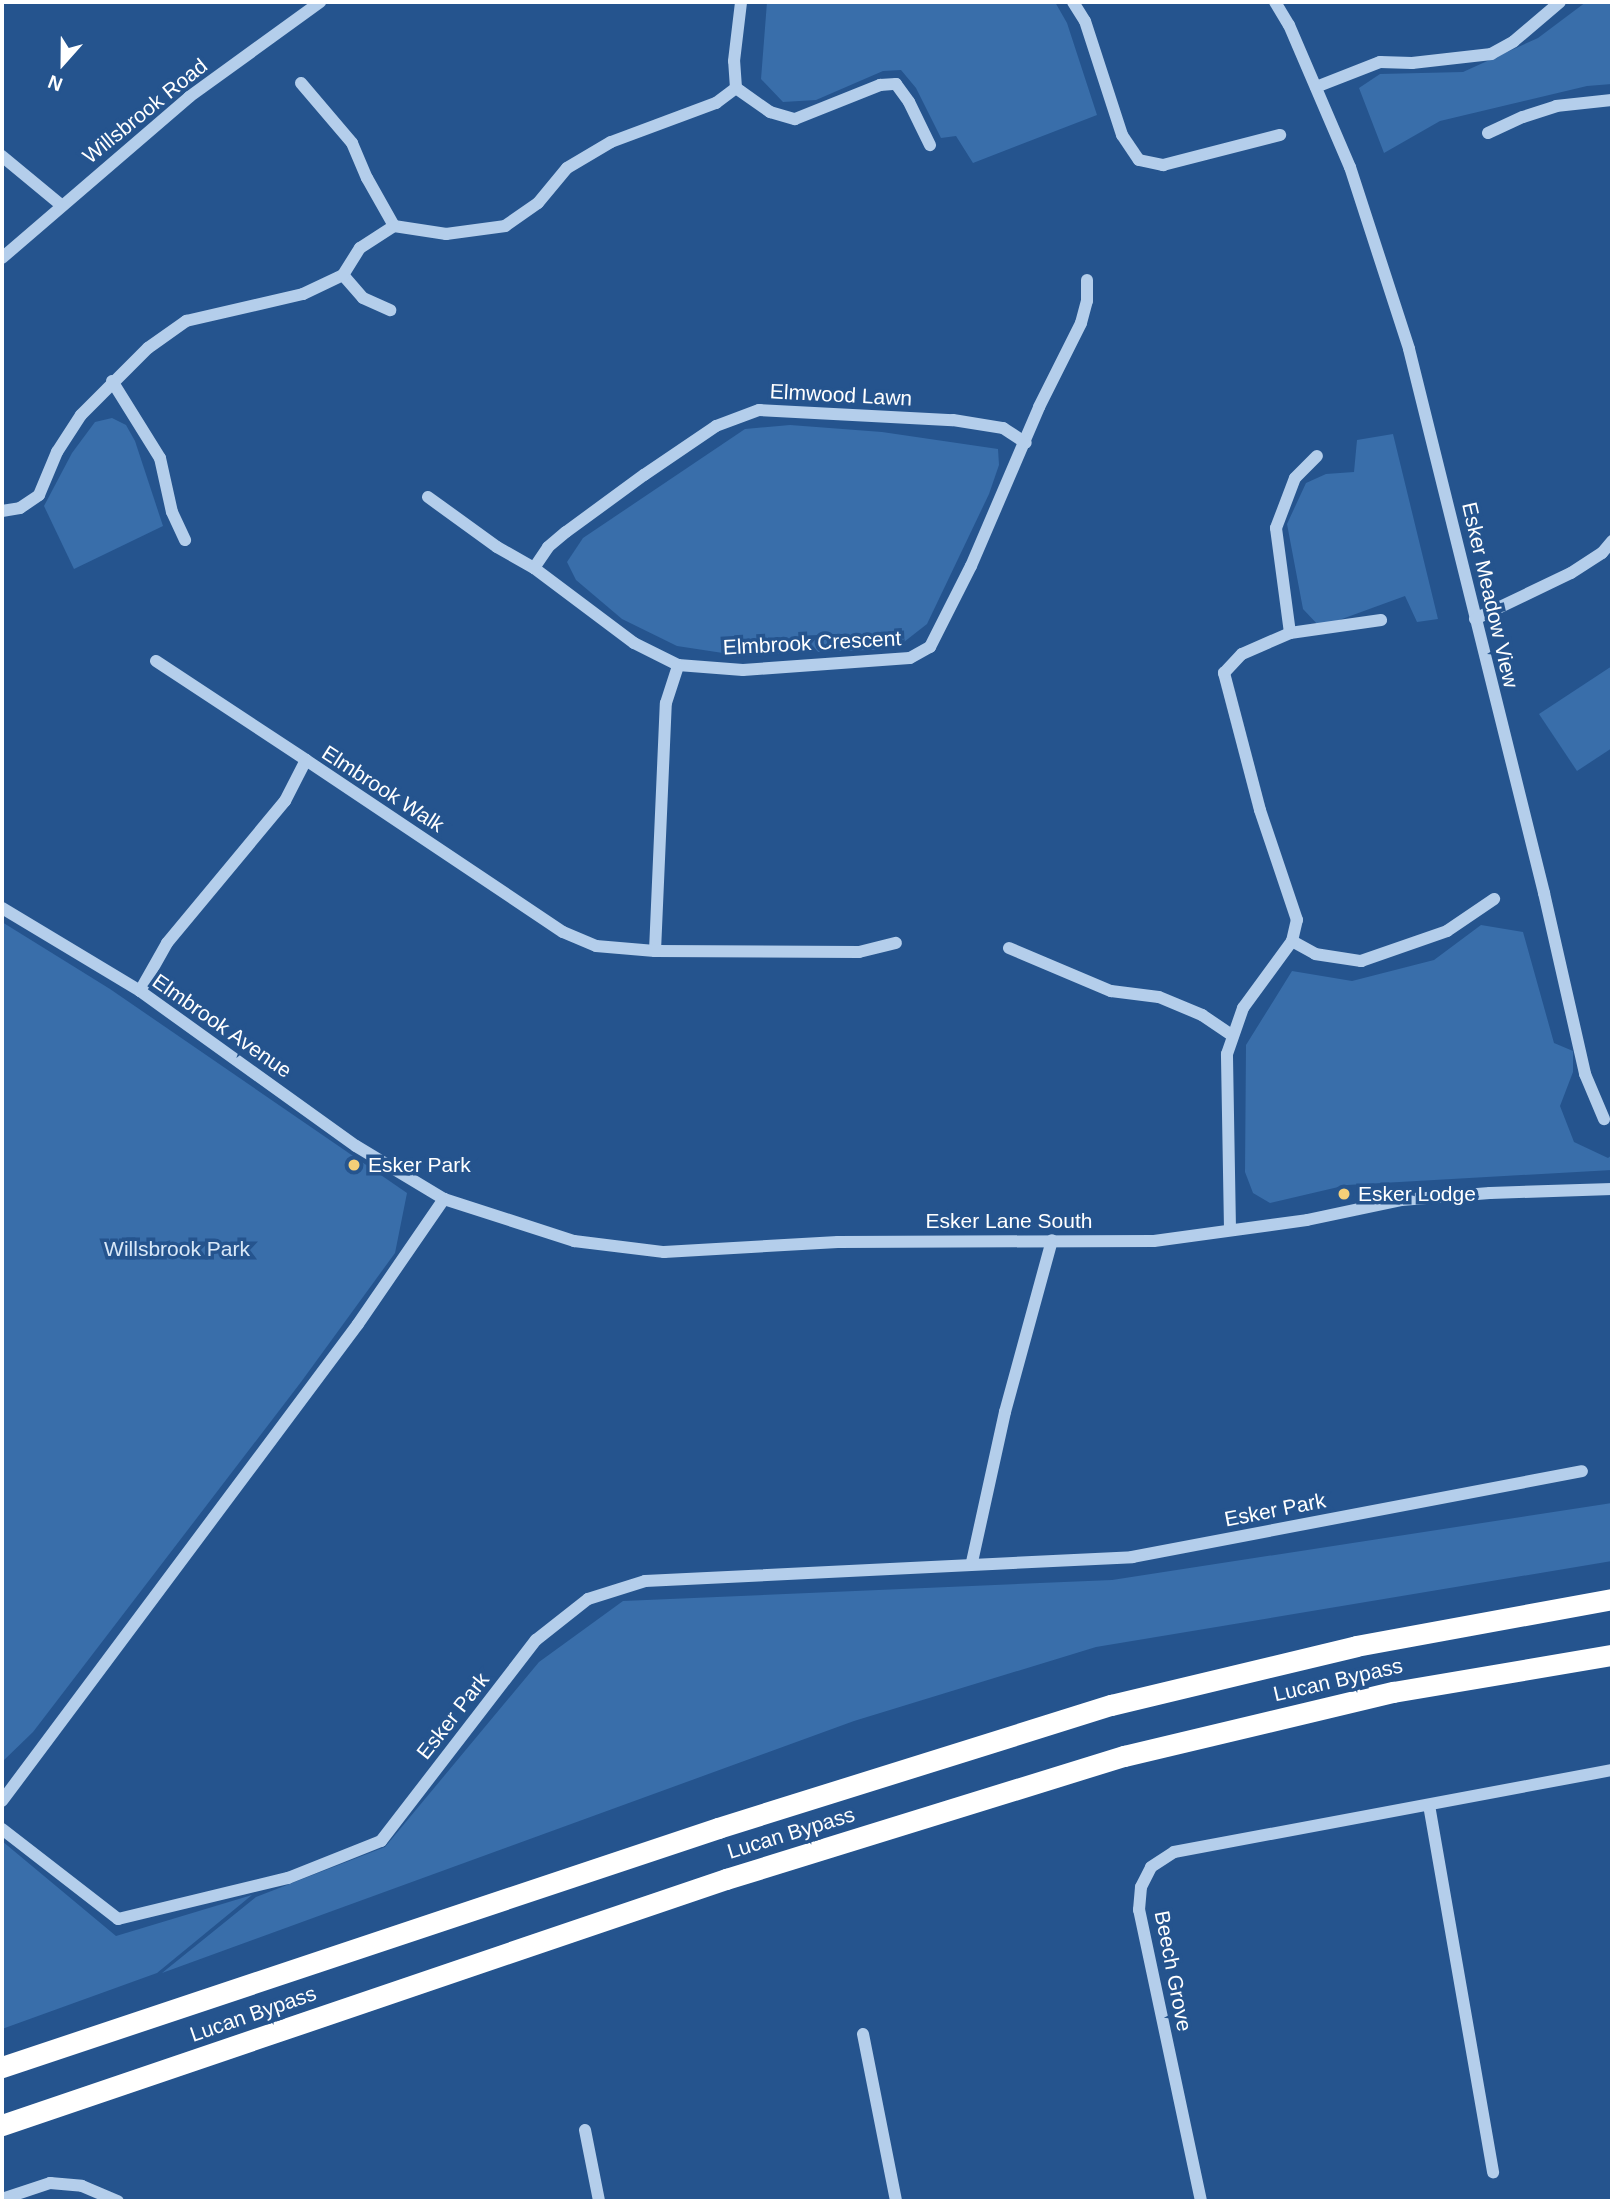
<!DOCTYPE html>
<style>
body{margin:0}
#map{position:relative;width:1614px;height:2203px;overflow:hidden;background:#25548e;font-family:Helvetica,sans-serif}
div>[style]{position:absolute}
.green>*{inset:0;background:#396eaa}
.minor>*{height:12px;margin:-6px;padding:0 6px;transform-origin:6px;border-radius:6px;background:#b4ceeb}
.highway>*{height:21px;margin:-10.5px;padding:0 10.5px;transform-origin:10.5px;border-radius:10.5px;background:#fff}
.dots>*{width:19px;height:19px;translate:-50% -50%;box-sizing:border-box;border:4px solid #25548e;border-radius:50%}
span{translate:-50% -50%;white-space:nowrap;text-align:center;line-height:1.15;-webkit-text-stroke:7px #25548e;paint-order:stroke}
.street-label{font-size:21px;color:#fff}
.poi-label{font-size:21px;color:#fff}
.left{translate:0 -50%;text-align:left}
.park-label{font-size:21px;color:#d9e8f8}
.frame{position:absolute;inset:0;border:4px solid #fff;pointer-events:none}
.north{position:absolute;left:28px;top:28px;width:70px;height:70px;-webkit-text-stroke:5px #25548e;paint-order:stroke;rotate:201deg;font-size:19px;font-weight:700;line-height:28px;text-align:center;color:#fff}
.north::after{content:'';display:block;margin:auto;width:24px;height:32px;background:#fff;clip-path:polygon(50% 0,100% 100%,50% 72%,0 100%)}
</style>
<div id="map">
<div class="green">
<i style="clip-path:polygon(767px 2px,1055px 2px,1067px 23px,1097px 115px,973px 163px,956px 136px,941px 138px,916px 88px,901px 70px,883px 71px,816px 100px,783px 102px,761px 79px)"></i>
<i style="clip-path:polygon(1586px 2px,1612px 2px,1612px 84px,1587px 86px,1440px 121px,1384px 153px,1359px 88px,1380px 74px,1463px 72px,1538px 38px)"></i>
<i style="clip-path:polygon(112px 418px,126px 425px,135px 441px,163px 526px,74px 569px,44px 506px,72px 453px,95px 422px)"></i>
<i style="clip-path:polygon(790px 425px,882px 432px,998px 449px,999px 465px,989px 494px,927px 624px,895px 649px,736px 655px,677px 646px,622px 619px,576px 580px,567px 562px,583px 538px,745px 429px)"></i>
<i style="clip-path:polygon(1393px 434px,1438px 619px,1417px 622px,1405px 596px,1320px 627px,1303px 609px,1287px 524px,1306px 483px,1326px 474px,1354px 472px,1357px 440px)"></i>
<i style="clip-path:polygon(1612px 666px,1612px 748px,1577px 771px,1539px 714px)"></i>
<i style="clip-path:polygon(2px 922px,110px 989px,407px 1193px,395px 1253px,301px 1382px,33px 1732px,2px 1762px)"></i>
<i style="clip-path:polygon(1481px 925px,1523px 932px,1554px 1043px,1573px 1051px,1573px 1072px,1560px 1106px,1574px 1142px,1608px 1158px,1612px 1155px,1612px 1170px,1347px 1185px,1270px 1203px,1253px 1193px,1245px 1172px,1246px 1045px,1292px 971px,1352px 981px,1434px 960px)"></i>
<i style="clip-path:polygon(1612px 1503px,1612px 1561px,1096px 1647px,854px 1721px,162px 1973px,256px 1897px,385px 1847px,539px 1662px,623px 1601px,1112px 1580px)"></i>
<i style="clip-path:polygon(2px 1841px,116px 1936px,252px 1895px,157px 1973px,2px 2029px)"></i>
</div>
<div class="minor">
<i style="left:1073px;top:2px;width:22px;rotate:58deg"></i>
<i style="left:1085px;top:21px;width:120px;rotate:72deg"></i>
<i style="left:1122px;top:135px;width:30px;rotate:56deg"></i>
<i style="left:1139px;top:160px;width:25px;rotate:12deg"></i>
<i style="left:1163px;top:165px;width:121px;rotate:-14.4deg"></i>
<i style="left:1275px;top:2px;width:27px;rotate:59deg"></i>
<i style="left:1289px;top:25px;width:155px;rotate:66.8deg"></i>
<i style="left:1350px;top:167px;width:191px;rotate:72deg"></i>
<i style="left:1409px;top:349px;width:561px;rotate:76.06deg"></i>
<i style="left:1544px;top:893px;width:186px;rotate:77.2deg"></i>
<i style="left:1585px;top:1074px;width:49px;rotate:67.1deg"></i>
<i style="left:301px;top:83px;width:79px;rotate:49.6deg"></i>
<i style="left:352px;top:143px;width:38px;rotate:67deg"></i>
<i style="left:367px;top:178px;width:55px;rotate:60.6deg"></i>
<i style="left:1316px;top:87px;width:69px;rotate:-21.3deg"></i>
<i style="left:1380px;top:62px;width:32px;rotate:2deg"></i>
<i style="left:1412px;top:63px;width:80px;rotate:-6.5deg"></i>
<i style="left:1491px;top:54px;width:26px;rotate:-29deg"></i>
<i style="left:1514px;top:41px;width:60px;rotate:-40.3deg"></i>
<i style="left:736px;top:88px;width:42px;rotate:35.2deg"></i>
<i style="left:770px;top:112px;width:26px;rotate:16deg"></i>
<i style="left:795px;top:119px;width:92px;rotate:-21.8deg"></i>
<i style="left:880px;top:85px;width:16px;rotate:-4deg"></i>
<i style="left:896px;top:84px;width:22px;rotate:54deg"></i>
<i style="left:909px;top:102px;width:48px;rotate:64deg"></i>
<i style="left:1488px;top:133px;width:38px;rotate:-25deg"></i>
<i style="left:1523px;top:117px;width:35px;rotate:-18deg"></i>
<i style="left:1556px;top:106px;width:56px;rotate:-6.1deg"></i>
<i style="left:2px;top:156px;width:77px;rotate:39.7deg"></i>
<i style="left:2px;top:258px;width:247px;rotate:-40.7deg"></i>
<i style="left:189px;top:97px;width:162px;rotate:-35.9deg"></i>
<i style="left:343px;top:275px;width:30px;rotate:49deg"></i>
<i style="left:363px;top:298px;width:30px;rotate:24deg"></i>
<i style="left:112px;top:381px;width:91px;rotate:58.1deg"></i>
<i style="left:160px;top:458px;width:55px;rotate:77.5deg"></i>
<i style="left:172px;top:512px;width:31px;rotate:65deg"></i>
<i style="left:428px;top:497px;width:85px;rotate:35.9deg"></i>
<i style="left:497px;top:547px;width:43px;rotate:29.6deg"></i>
<i style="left:534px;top:568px;width:125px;rotate:36.9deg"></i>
<i style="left:634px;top:643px;width:49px;rotate:26.6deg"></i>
<i style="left:678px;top:665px;width:65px;rotate:4.4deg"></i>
<i style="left:743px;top:670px;width:167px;rotate:-4.1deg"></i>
<i style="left:910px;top:658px;width:23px;rotate:-29deg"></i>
<i style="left:930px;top:647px;width:91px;rotate:-63.2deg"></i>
<i style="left:971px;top:566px;width:173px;rotate:-66.8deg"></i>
<i style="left:1039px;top:407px;width:94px;rotate:-63.4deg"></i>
<i style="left:1081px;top:323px;width:23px;rotate:-75deg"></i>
<i style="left:1087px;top:301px;width:21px;rotate:-90deg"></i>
<i style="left:2px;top:511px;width:18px;rotate:-9deg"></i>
<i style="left:20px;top:508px;width:23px;rotate:-34deg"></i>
<i style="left:39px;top:495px;width:47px;rotate:-67.3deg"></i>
<i style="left:57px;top:452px;width:44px;rotate:-57deg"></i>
<i style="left:81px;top:415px;width:95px;rotate:-45deg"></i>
<i style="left:148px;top:348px;width:47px;rotate:-35.4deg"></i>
<i style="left:186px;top:321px;width:120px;rotate:-13deg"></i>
<i style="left:303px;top:294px;width:44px;rotate:-25.4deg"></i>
<i style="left:343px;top:275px;width:32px;rotate:-58deg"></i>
<i style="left:360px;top:248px;width:40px;rotate:-32.9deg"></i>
<i style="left:394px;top:226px;width:53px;rotate:8.7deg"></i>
<i style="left:446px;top:234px;width:60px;rotate:-7.7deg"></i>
<i style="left:505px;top:226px;width:40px;rotate:-34.9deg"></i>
<i style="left:538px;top:203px;width:45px;rotate:-50.4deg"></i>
<i style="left:567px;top:168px;width:51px;rotate:-30.6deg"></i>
<i style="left:611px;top:142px;width:112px;rotate:-20.4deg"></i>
<i style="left:716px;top:103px;width:25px;rotate:-37deg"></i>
<i style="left:736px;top:88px;width:27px;rotate:-94deg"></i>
<i style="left:734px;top:61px;width:59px;rotate:-83.2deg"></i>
<i style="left:534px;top:568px;width:25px;rotate:-56deg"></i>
<i style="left:548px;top:547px;width:23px;rotate:-40deg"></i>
<i style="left:566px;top:532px;width:97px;rotate:-36.2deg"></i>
<i style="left:644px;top:475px;width:87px;rotate:-34.2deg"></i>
<i style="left:716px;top:426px;width:46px;rotate:-20.4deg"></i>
<i style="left:759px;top:410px;width:194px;rotate:3deg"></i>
<i style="left:953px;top:420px;width:51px;rotate:9.1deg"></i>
<i style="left:1003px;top:428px;width:27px;rotate:33deg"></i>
<i style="left:1475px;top:619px;width:106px;rotate:-25.6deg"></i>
<i style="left:1571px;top:573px;width:37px;rotate:-33deg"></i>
<i style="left:1602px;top:553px;width:16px;rotate:-50deg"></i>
<i style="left:1290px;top:633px;width:92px;rotate:-8.1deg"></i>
<i style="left:156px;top:661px;width:180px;rotate:33.4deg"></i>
<i style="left:2px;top:908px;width:161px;rotate:31deg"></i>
<i style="left:140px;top:991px;width:266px;rotate:35.7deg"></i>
<i style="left:356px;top:1146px;width:103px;rotate:31.1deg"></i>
<i style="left:444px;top:1199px;width:137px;rotate:17.9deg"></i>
<i style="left:574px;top:1241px;width:91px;rotate:7deg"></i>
<i style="left:664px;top:1252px;width:174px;rotate:-3.3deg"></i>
<i style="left:838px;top:1242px;width:316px;rotate:-0.2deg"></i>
<i style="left:1154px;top:1241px;width:154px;rotate:-7.8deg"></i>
<i style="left:1307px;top:1220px;width:96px;rotate:-12deg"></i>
<i style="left:1401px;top:1200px;width:89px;rotate:-4.5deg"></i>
<i style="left:1490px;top:1193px;width:122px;rotate:-1.9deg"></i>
<i style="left:1292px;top:941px;width:26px;rotate:29deg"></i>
<i style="left:1315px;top:954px;width:47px;rotate:8.7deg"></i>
<i style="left:1361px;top:961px;width:91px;rotate:-19.2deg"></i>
<i style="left:1447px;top:931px;width:57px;rotate:-34.2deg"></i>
<i style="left:1009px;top:948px;width:111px;rotate:22.9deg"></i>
<i style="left:1111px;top:991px;width:48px;rotate:7.1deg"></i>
<i style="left:1159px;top:997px;width:47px;rotate:22.7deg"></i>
<i style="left:1202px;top:1015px;width:37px;rotate:34deg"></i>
<i style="left:655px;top:951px;width:248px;rotate:-87.5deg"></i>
<i style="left:666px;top:703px;width:40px;rotate:-72deg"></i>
<i style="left:140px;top:991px;width:55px;rotate:-60.6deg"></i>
<i style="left:167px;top:943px;width:185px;rotate:-50.3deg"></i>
<i style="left:285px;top:801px;width:46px;rotate:-62.9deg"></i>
<i style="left:306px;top:760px;width:309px;rotate:33.8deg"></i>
<i style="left:563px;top:932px;width:36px;rotate:23deg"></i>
<i style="left:596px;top:946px;width:59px;rotate:4.8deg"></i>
<i style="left:655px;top:951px;width:204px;rotate:0.3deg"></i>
<i style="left:859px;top:952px;width:38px;rotate:-14deg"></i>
<i style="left:1230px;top:1229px;width:175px;rotate:-91deg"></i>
<i style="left:1227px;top:1054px;width:49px;rotate:-70.8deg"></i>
<i style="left:1243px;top:1008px;width:83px;rotate:-53.8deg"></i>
<i style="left:1292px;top:941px;width:22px;rotate:-77deg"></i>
<i style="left:1297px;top:920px;width:116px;rotate:-108.6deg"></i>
<i style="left:1260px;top:810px;width:142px;rotate:-104.7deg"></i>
<i style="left:1224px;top:673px;width:26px;rotate:-47deg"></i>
<i style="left:1242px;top:654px;width:52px;rotate:-23.6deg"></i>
<i style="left:1290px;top:633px;width:106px;rotate:-97.6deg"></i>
<i style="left:1276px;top:528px;width:53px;rotate:-69.2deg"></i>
<i style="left:1295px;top:478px;width:31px;rotate:-45deg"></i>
<i style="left:972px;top:1562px;width:154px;rotate:-77.6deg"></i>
<i style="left:1005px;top:1412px;width:178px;rotate:-74.7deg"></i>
<i style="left:2px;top:1801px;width:595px;rotate:-53.26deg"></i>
<i style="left:358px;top:1324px;width:152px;rotate:-55.5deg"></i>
<i style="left:1429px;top:1805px;width:373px;rotate:80.1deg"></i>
<i style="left:2px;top:1829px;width:147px;rotate:37.8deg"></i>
<i style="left:118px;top:1919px;width:175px;rotate:-13.6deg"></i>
<i style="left:288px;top:1878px;width:100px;rotate:-21.7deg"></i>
<i style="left:381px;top:1841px;width:254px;rotate:-52.4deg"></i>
<i style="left:536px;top:1640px;width:66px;rotate:-38.3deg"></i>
<i style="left:588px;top:1599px;width:60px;rotate:-17.5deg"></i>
<i style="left:645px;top:1581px;width:488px;rotate:-2.8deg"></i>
<i style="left:1132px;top:1557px;width:458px;rotate:-10.8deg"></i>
<i style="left:863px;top:2034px;width:170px;rotate:78.8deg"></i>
<i style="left:585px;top:2130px;width:72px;rotate:78.8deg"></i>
<i style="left:2px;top:2199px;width:51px;rotate:-18.4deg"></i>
<i style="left:50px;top:2183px;width:32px;rotate:5deg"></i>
<i style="left:82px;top:2186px;width:39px;rotate:23deg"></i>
<i style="left:1201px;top:2201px;width:298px;rotate:-102deg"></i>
<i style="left:1139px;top:1910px;width:23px;rotate:-85deg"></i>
<i style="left:1141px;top:1887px;width:22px;rotate:-63deg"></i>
<i style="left:1151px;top:1867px;width:27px;rotate:-33deg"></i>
<i style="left:1174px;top:1852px;width:446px;rotate:-10.6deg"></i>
</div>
<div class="highway">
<i style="left:2px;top:2067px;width:755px;rotate:-18.46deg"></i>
<i style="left:718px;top:1828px;width:412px;rotate:-17.4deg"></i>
<i style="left:1111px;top:1705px;width:252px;rotate:-13.5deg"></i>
<i style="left:1356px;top:1646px;width:260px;rotate:-10.4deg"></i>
<i style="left:2px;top:2125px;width:765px;rotate:-18.77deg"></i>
<i style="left:726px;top:1879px;width:417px;rotate:-17.2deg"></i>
<i style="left:1124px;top:1756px;width:277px;rotate:-13.4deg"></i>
<i style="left:1393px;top:1692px;width:222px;rotate:-9.6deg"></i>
</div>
<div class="dots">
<i style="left:354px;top:1165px;background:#f5cf78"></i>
<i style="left:1344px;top:1194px;background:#f5cf78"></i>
</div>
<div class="street-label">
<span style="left:145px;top:111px;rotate:-39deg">Willsbrook Road</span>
<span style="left:841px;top:395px;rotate:3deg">Elmwood Lawn</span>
<span style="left:1490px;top:595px;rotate:77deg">Esker Meadow View</span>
<span style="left:812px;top:643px;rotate:-3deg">Elmbrook Crescent</span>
<span style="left:383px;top:789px;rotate:33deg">Elmbrook Walk</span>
<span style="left:222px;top:1026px;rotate:35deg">Elmbrook Avenue</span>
<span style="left:1009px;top:1221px">Esker Lane South</span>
<span style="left:1275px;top:1510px;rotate:-11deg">Esker Park</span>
<span style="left:1338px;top:1680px;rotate:-13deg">Lucan Bypass</span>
<span style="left:453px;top:1716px;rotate:-52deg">Esker Park</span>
<span style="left:791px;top:1833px;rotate:-17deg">Lucan Bypass</span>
<span style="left:1173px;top:1971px;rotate:79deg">Beech Grove</span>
<span style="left:253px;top:2014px;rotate:-19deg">Lucan Bypass</span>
</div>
<div class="poi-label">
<span class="left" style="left:368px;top:1165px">Esker Park</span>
<span class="left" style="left:1358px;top:1194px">Esker Lodge</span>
</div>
<div class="park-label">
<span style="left:177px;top:1249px">Willsbrook Park</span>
</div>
<div class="frame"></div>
<div class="north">N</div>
</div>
